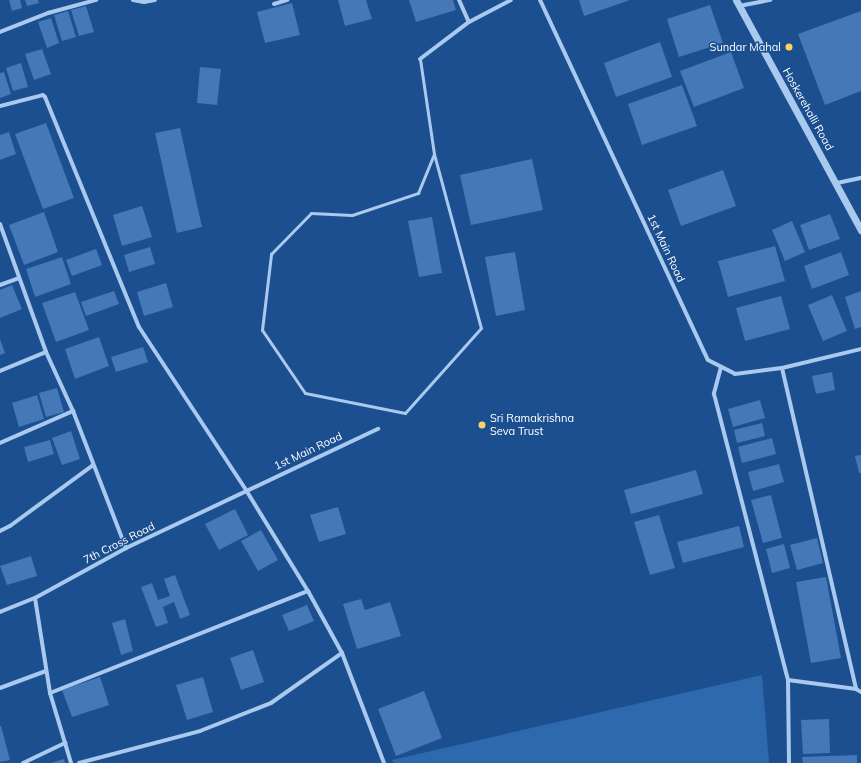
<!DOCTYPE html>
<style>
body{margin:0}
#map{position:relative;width:861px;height:763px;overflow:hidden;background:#1b4f8f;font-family:Mulish,sans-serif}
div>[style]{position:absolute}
.green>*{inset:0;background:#2e69ad}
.building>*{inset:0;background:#4478b7}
.service>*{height:3px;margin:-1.5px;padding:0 1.5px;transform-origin:1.5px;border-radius:1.5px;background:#a9c9ee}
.minor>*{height:4px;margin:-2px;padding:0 2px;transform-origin:2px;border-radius:2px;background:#a9c9ee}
.tertiary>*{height:7px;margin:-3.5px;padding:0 3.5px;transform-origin:3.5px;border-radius:3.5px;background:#a9c9ee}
.dots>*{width:11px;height:11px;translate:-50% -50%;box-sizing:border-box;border:2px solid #1b4f8f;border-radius:50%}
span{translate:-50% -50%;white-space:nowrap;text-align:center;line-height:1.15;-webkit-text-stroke:3px #1b4f8f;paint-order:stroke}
.poi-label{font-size:11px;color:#fff}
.right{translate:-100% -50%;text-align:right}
.left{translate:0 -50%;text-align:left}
.street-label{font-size:11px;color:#fff}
</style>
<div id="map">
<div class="green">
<i style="clip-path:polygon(762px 675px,769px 763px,394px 763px,392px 760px)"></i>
</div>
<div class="building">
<i style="clip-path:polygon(9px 0,20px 0,22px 8px,12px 11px)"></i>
<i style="clip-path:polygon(25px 0,38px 0,39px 3px,27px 6px)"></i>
<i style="clip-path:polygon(338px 0,366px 0,372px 19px,345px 26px)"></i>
<i style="clip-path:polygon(409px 0,453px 0,456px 10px,416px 22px)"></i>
<i style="clip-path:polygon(579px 0,630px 0,584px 16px)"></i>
<i style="clip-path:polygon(292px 3px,300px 35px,265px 43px,257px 12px)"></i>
<i style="clip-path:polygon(710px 5px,723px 43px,679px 57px,667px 19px)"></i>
<i style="clip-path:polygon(86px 6px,94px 32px,79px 36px,71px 10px)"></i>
<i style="clip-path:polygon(68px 11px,76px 37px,62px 41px,54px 15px)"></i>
<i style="clip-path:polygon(861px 11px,861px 91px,825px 105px,798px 34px)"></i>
<i style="clip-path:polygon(51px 18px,59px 43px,47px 48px,38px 22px)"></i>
<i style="clip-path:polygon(660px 42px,672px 77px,616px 97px,604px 63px)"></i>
<i style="clip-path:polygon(42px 49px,51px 74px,34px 80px,25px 54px)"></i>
<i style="clip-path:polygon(731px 52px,744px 88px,694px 107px,680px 71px)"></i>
<i style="clip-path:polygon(21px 63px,28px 87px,13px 91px,6px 68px)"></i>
<i style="clip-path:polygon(200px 67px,221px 69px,217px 105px,197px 103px)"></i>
<i style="clip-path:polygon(4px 72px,11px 94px,0 98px,0 73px)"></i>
<i style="clip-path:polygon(682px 85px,697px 126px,642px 145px,628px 104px)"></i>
<i style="clip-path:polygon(46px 123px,74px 198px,43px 209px,15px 134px)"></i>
<i style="clip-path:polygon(180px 128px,202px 227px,177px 233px,155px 133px)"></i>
<i style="clip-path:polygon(9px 132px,16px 154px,0 160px,0 135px)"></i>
<i style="clip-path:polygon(532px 159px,543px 210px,471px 225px,460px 175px)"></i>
<i style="clip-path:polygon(723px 170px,736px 206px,681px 226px,668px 190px)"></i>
<i style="clip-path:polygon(142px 206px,152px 237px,122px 246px,113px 215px)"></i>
<i style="clip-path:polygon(44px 212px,58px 252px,24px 265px,9px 225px)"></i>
<i style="clip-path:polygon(830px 214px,840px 239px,809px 250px,800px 225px)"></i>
<i style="clip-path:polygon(432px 217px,442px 273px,419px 277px,408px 221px)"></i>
<i style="clip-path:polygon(792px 221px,805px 252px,785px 261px,772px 230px)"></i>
<i style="clip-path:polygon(775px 246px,785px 281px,728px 297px,718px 261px)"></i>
<i style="clip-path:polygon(150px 247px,155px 264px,129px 272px,124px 255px)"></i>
<i style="clip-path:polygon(96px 249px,102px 265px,72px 276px,66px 260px)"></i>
<i style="clip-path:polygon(515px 252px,525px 310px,496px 316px,485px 257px)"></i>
<i style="clip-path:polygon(841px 252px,849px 275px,812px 289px,804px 266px)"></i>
<i style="clip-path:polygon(62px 257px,71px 284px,35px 297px,26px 269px)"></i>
<i style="clip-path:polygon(166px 283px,173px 307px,144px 316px,137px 292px)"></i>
<i style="clip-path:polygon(12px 285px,22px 309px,0 318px,0 290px)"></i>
<i style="clip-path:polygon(114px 291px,119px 304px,86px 316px,81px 302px)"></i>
<i style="clip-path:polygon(861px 291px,861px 327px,855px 329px,845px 297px)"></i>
<i style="clip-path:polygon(75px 292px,89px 330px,56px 342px,42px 303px)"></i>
<i style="clip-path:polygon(832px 295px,847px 331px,823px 341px,808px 305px)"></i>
<i style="clip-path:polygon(781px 296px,790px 329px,745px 341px,736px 308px)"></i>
<i style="clip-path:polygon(99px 337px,109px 366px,75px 379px,65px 349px)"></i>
<i style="clip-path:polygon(0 339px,5px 353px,0 355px)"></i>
<i style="clip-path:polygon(143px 347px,148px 362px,116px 372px,111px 357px)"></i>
<i style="clip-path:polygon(832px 372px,835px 390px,816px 394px,812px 376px)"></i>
<i style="clip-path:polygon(57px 388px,64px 412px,46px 417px,39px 393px)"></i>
<i style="clip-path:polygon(37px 395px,44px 419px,19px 427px,12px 403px)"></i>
<i style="clip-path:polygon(760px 400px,765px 418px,733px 427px,728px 409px)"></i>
<i style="clip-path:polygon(762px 423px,765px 436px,737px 443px,734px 430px)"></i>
<i style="clip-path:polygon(71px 431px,80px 459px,62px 465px,52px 438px)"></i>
<i style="clip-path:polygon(772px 438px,776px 454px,742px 463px,738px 447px)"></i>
<i style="clip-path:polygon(50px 440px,54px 454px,28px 462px,24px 447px)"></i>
<i style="clip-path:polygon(861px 455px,861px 473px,859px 473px,855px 456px)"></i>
<i style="clip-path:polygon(779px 464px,784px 482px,753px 491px,748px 472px)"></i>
<i style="clip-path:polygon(696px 470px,703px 494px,631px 514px,624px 490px)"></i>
<i style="clip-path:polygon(771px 495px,782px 538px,763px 543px,751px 500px)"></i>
<i style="clip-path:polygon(338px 507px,346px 534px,319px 542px,310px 515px)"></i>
<i style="clip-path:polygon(235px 509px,248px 535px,219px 550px,205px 524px)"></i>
<i style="clip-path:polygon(659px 515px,675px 568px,650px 575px,634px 522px)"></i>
<i style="clip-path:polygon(739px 526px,744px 547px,683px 563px,677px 542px)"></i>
<i style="clip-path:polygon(261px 530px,278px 560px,258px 571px,241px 541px)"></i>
<i style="clip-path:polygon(817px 538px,823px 563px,797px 570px,790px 545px)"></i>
<i style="clip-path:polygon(784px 544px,790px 568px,772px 573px,766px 549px)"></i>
<i style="clip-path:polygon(31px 556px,37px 576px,7px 585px,0 566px)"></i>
<i style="clip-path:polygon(175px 575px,190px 615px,180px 619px,174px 602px,163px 607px,168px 623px,156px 627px,141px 587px,152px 583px,158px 600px,170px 596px,164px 579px)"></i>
<i style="clip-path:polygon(826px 577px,841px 658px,811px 663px,796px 582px)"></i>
<i style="clip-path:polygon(361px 599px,365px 610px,390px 602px,401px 636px,357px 649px,343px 604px)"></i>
<i style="clip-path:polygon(307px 605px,314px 621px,289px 631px,282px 615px)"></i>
<i style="clip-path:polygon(125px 619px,133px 651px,121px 655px,112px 623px)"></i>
<i style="clip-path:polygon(253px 650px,264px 682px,241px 690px,230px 658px)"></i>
<i style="clip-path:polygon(100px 677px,109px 705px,72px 717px,62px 690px)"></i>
<i style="clip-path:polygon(203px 677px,213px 712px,187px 720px,176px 685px)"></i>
<i style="clip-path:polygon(424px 691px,442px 738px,396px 756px,378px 709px)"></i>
<i style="clip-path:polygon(829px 719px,830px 753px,803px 754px,801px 720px)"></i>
<i style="clip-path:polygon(0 726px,1px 726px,10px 760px,0 762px)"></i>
<i style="clip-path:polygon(857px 755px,857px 763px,803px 763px,802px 757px)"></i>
<i style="clip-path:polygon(64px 759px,65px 763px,51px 763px)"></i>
</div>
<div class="service">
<i style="left:420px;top:59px;width:96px;rotate:81.6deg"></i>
<i style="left:434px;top:154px;width:180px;rotate:74.9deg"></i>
<i style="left:481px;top:328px;width:114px;rotate:131.8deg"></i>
<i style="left:405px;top:413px;width:102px;rotate:-168.7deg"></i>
<i style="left:305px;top:393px;width:76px;rotate:-124.3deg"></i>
<i style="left:262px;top:330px;width:77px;rotate:-83.2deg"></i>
<i style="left:271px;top:254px;width:57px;rotate:-45.7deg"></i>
<i style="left:311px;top:213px;width:41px;rotate:2.8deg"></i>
<i style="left:352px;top:215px;width:70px;rotate:-18.4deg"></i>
<i style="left:418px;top:193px;width:42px;rotate:-67.7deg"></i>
</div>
<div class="minor">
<i style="left:133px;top:0;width:11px;rotate:10deg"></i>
<i style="left:144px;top:2px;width:11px;rotate:-10deg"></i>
<i style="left:459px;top:0;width:24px;rotate:66deg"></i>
<i style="left:540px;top:0;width:397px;rotate:65deg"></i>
<i style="left:708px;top:360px;width:30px;rotate:27deg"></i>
<i style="left:735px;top:374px;width:47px;rotate:-7.3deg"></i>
<i style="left:782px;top:368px;width:81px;rotate:-13.5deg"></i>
<i style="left:274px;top:4px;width:14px;rotate:-17deg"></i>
<i style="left:739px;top:6px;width:32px;rotate:-11deg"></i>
<i style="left:0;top:32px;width:52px;rotate:-21.6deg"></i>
<i style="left:48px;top:13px;width:50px;rotate:-15.2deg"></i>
<i style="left:420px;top:59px;width:61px;rotate:-37.1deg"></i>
<i style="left:469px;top:22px;width:47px;rotate:-27.6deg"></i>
<i style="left:0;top:106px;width:44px;rotate:-14.3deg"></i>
<i style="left:43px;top:95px;width:3px;rotate:45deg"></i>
<i style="left:45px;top:97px;width:248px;rotate:67.8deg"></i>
<i style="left:139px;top:327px;width:195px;rotate:56.7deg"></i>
<i style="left:246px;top:490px;width:119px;rotate:58.5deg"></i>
<i style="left:308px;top:591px;width:71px;rotate:61.3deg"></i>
<i style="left:342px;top:653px;width:118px;rotate:69.1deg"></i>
<i style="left:837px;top:183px;width:25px;rotate:-12deg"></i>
<i style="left:0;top:224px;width:136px;rotate:70.2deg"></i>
<i style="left:46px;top:352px;width:65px;rotate:65.4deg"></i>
<i style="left:73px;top:411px;width:147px;rotate:68.9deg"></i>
<i style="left:0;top:285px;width:20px;rotate:-20deg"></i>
<i style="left:721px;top:367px;width:28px;rotate:105deg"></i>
<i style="left:714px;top:394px;width:295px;rotate:75.5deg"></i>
<i style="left:788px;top:680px;width:83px;rotate:89.3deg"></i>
<i style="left:782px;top:368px;width:329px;rotate:77deg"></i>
<i style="left:0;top:371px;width:50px;rotate:-22.4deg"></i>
<i style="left:0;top:443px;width:80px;rotate:-23.7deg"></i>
<i style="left:0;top:531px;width:11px;rotate:-27deg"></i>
<i style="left:10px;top:526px;width:103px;rotate:-36.3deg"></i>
<i style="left:35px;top:598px;width:96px;rotate:81deg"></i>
<i style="left:50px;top:693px;width:73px;rotate:73.3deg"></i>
<i style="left:0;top:612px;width:38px;rotate:-22deg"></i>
<i style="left:35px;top:598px;width:104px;rotate:-28.8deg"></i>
<i style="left:126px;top:548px;width:279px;rotate:-25.3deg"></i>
<i style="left:788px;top:680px;width:69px;rotate:7.5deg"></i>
<i style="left:856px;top:689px;width:6px;rotate:31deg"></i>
<i style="left:0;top:688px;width:49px;rotate:-20.3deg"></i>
<i style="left:50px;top:693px;width:277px;rotate:-21.6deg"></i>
<i style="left:23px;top:763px;width:47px;rotate:-25.5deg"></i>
<i style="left:79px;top:763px;width:125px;rotate:-14.8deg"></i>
<i style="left:200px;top:731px;width:76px;rotate:-21.5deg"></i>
<i style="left:271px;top:703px;width:87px;rotate:-35.2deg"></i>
</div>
<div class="tertiary">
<i style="left:736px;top:0;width:262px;rotate:61.5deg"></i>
</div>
<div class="dots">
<i style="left:789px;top:47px;background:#ffd166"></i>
<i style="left:482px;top:425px;background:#ffd166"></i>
</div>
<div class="poi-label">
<span class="right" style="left:781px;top:47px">Sundar Mahal</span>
<span class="left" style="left:490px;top:425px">Sri Ramakrishna<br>Seva Trust</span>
</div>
<div class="street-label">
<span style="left:808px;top:109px;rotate:61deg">Hoskerehalli Road</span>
<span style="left:666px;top:248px;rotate:65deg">1st Main Road</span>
<span style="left:308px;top:451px;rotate:-25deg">1st Main Road</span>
<span style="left:119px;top:543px;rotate:-27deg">7th Cross Road</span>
</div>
</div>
